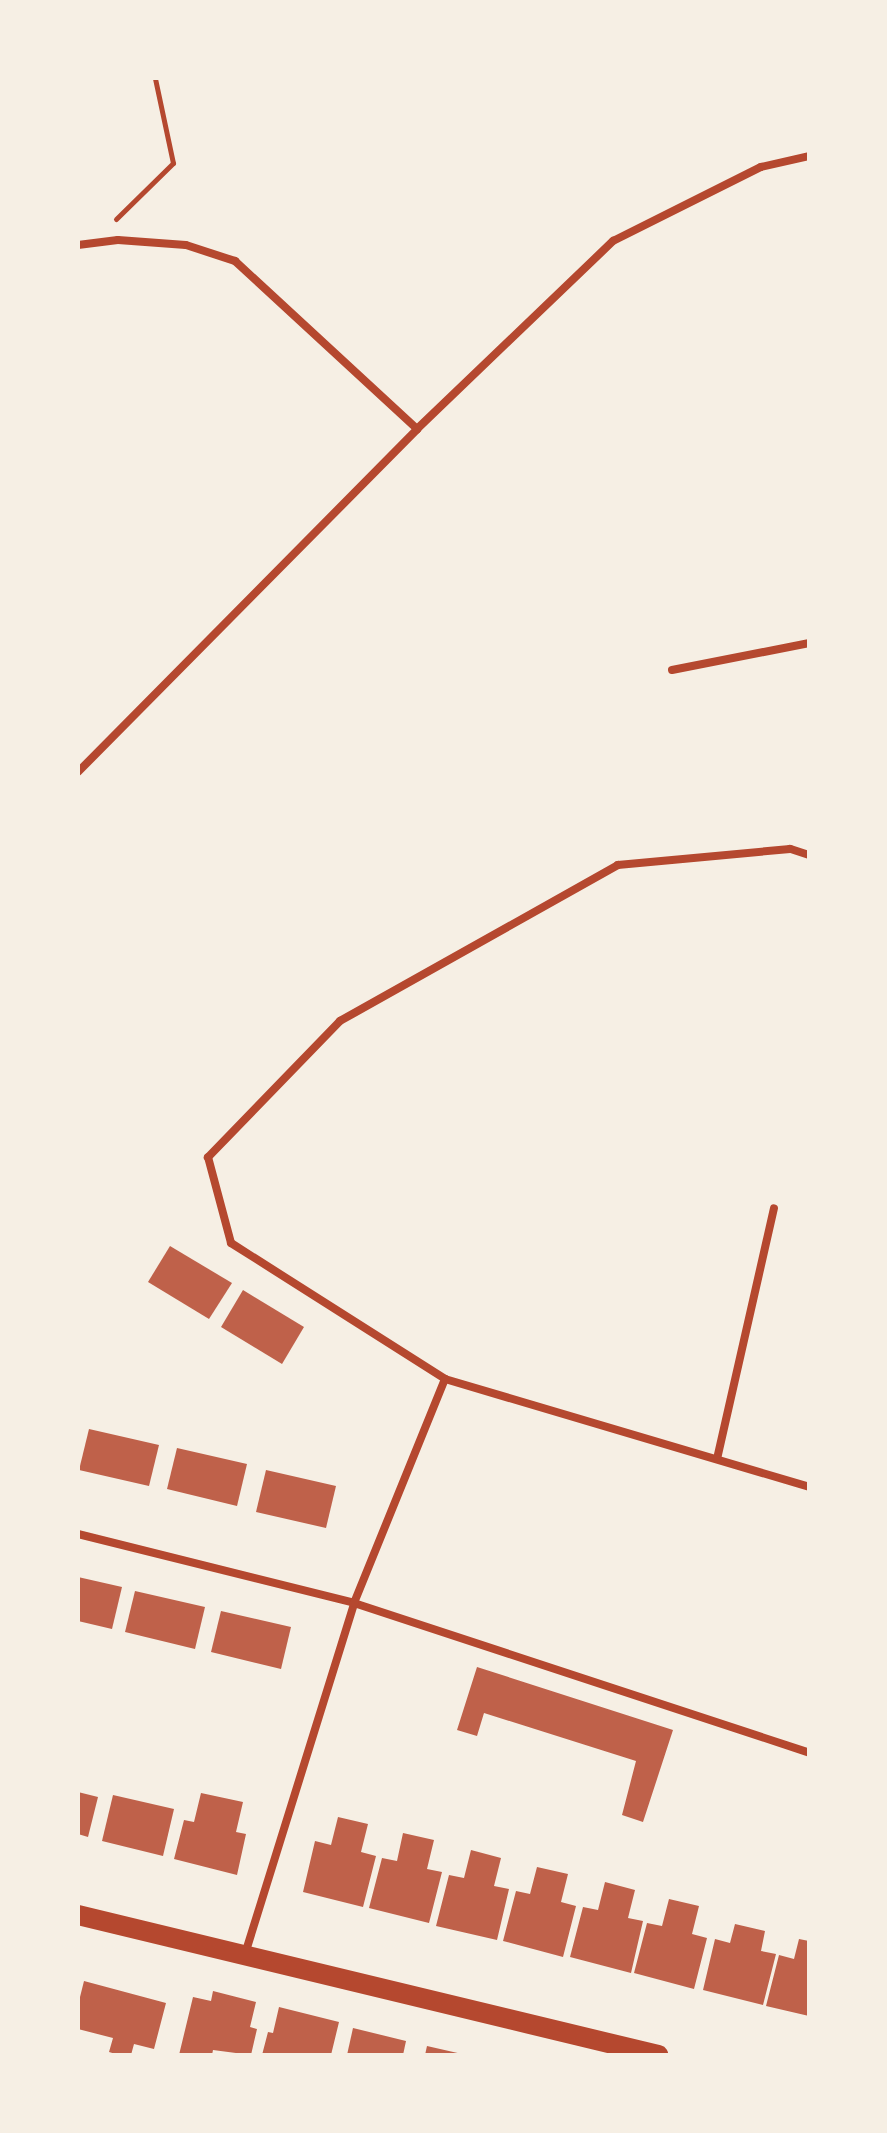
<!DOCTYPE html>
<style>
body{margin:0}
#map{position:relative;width:887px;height:2133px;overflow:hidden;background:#f6efe4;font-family:Raleway,sans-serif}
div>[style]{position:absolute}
.building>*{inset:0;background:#bf614a}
.path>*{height:5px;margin:-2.5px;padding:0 2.5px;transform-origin:2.5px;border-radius:2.5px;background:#b5482f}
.minor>*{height:8px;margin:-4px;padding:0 4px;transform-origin:4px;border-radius:4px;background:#b5482f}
.primary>*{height:20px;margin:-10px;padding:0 10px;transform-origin:10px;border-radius:10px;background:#b5482f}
span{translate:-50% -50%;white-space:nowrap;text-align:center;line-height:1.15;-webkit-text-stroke:6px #f6efe4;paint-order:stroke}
.frame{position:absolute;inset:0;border:80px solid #f6efe4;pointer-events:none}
</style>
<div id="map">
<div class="building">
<i style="clip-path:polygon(170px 1246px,232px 1283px,209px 1319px,148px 1282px)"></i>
<i style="clip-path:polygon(243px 1290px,304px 1327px,282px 1364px,221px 1327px)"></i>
<i style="clip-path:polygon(89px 1429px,159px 1445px,149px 1486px,79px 1470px)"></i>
<i style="clip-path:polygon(177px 1448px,247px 1464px,237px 1506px,167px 1489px)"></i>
<i style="clip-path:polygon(266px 1470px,336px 1486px,326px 1528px,256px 1512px)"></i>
<i style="clip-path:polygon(78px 1577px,122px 1587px,112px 1629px,78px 1621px)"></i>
<i style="clip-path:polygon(135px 1591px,205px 1607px,195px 1649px,125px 1632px)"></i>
<i style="clip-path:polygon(221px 1611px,291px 1627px,281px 1669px,211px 1652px)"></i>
<i style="clip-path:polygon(477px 1667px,673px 1730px,643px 1822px,622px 1815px,636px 1761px,484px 1713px,477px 1736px,457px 1730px)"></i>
<i style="clip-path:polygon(78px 1792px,98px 1797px,88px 1837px,78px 1834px)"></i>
<i style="clip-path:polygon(201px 1793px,243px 1802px,236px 1832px,246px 1834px,237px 1875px,174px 1859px,184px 1820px,194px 1822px)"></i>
<i style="clip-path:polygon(113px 1795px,174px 1809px,163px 1856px,102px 1841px)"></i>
<i style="clip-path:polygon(338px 1817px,368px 1824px,361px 1852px,376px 1856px,363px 1907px,303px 1892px,315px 1841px,331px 1845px)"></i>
<i style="clip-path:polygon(403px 1833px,434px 1840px,427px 1869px,442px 1872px,429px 1923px,369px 1908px,382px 1858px,397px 1861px)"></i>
<i style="clip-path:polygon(471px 1850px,501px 1858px,494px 1886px,509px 1889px,497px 1940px,436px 1926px,449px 1875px,464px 1878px)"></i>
<i style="clip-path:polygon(537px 1867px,568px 1874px,561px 1902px,576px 1906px,563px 1957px,503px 1941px,516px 1891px,530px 1894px)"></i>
<i style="clip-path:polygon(605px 1882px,635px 1890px,628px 1918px,643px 1921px,631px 1973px,570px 1957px,583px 1907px,598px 1910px)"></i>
<i style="clip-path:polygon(669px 1899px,699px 1906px,692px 1934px,707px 1938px,694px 1989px,634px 1973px,647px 1923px,662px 1926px)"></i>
<i style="clip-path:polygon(735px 1924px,765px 1931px,761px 1951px,776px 1954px,763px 2005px,703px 1990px,715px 1939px,730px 1943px)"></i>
<i style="clip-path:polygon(799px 1939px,809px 1941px,809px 2016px,766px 2006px,779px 1955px,794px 1959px)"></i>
<i style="clip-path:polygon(84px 1981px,166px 2003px,154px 2049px,134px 2044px,131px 2055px,119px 2055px,109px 2052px,113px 2038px,78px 2029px,78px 2005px)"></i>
<i style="clip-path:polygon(213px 1991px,256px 2002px,250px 2027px,257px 2029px,251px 2055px,213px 2050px,212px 2055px,179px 2055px,193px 1997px,211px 2001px)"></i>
<i style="clip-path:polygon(279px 2007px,339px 2022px,331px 2055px,262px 2055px,268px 2032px,273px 2033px)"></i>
<i style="clip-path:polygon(353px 2028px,406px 2041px,403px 2055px,347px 2055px)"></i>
<i style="clip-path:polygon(427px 2046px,462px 2054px,462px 2055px,425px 2055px)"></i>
</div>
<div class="path">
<i style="left:116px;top:219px;width:80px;rotate:-44.5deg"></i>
<i style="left:173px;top:163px;width:87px;rotate:-102deg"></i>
</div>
<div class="minor">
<i style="left:78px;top:245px;width:40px;rotate:-7.1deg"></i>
<i style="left:118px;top:240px;width:68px;rotate:4.2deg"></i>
<i style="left:186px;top:245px;width:52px;rotate:18.1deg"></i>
<i style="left:235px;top:261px;width:248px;rotate:42.7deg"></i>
<i style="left:672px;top:670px;width:140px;rotate:-11.1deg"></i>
<i style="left:78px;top:772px;width:482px;rotate:-45.3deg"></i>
<i style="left:417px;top:429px;width:272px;rotate:-43.8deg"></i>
<i style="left:613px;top:241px;width:165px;rotate:-26.6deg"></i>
<i style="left:761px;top:167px;width:49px;rotate:-12.9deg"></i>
<i style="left:809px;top:855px;width:20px;rotate:-162deg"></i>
<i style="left:790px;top:849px;width:173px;rotate:174.7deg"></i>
<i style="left:618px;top:865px;width:319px;rotate:150.7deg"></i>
<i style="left:340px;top:1021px;width:190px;rotate:134.1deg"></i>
<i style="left:208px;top:1157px;width:89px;rotate:75deg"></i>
<i style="left:231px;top:1243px;width:254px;rotate:32.4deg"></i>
<i style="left:445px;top:1379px;width:380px;rotate:16.5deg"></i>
<i style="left:717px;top:1459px;width:257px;rotate:-77.2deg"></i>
<i style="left:78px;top:1534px;width:284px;rotate:14deg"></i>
<i style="left:354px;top:1603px;width:479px;rotate:18.2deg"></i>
<i style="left:245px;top:1954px;width:368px;rotate:-72.7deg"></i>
<i style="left:354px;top:1603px;width:242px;rotate:-67.9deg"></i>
</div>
<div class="primary">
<i style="left:78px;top:1915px;width:597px;rotate:13.57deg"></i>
</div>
<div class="frame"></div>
</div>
